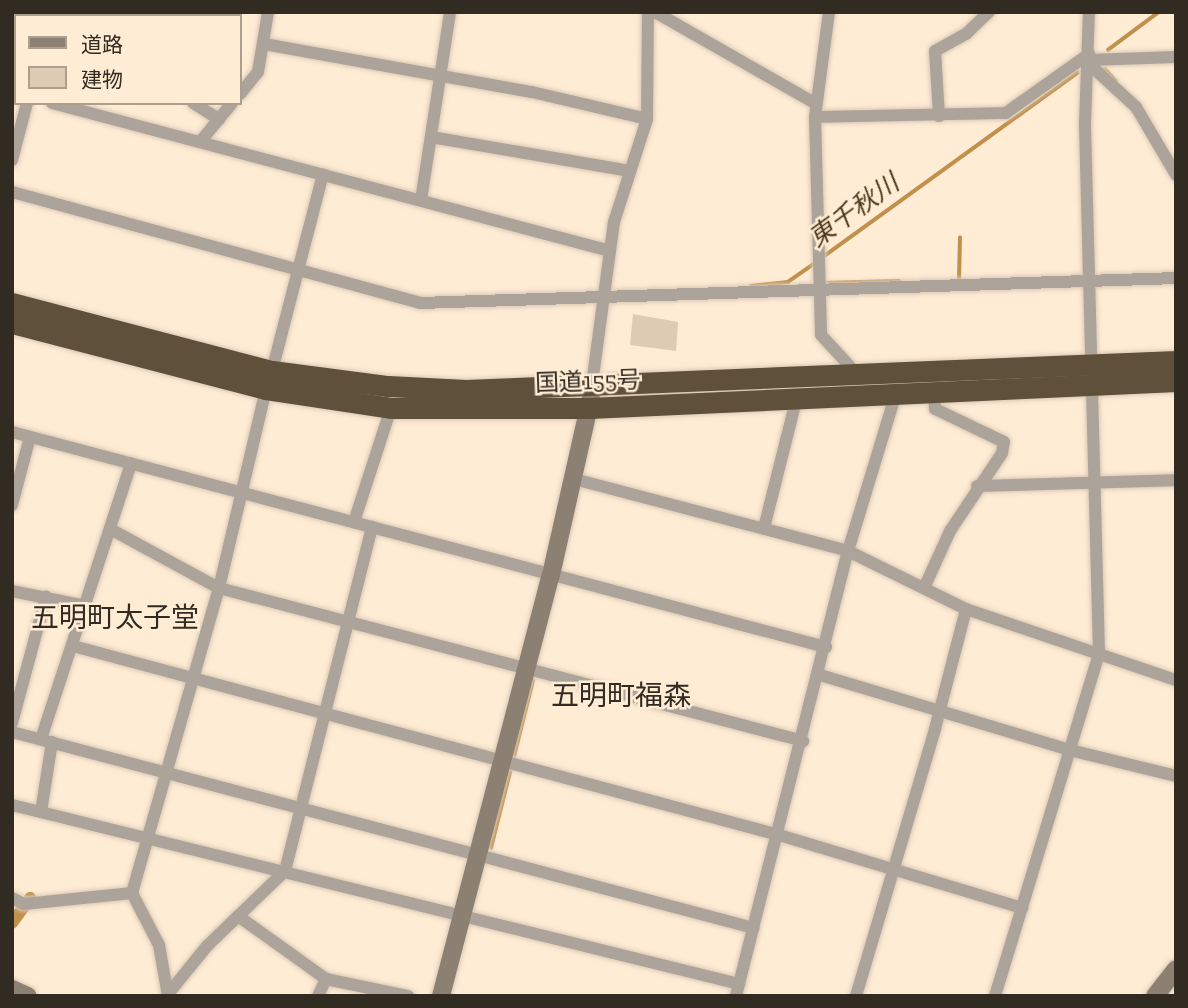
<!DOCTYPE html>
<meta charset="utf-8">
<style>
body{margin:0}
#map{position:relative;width:1188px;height:1008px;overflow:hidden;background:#ffecd5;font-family:"Zilla Slab","Noto Sans JP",serif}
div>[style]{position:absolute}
.stream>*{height:3.5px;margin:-1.75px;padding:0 1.75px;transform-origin:1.75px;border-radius:1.75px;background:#c1904b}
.canal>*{height:12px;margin:-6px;padding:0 6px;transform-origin:6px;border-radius:6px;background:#c1904b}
.building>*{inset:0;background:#ddcbb4}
.roads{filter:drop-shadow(0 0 2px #dac9b5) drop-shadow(0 0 2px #dac9b5)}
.street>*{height:12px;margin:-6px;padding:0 6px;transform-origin:6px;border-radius:6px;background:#aca49a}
.secondary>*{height:18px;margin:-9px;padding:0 9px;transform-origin:9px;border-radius:9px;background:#8b8072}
.highway>*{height:21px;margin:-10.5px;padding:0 10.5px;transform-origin:10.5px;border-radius:10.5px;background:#5f503c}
span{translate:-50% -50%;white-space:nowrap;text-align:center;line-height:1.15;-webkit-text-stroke:5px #ffecd5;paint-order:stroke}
.street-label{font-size:24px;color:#322b22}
.water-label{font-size:26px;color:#4c3718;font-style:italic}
.quarter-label{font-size:28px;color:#322b22}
.frame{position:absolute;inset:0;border:14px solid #322b22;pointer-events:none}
.legend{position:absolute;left:14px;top:14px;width:228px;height:91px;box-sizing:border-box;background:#ffecd5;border:2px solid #ad9f8d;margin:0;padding:9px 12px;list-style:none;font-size:21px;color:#322b22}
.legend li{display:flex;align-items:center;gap:14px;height:35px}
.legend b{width:35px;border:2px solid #ad9f8d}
</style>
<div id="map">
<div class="stream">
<i style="left:1108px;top:50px;width:64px;rotate:-36.7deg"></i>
<i style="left:1105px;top:69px;width:16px;rotate:47deg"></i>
<i style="left:823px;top:257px;width:314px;rotate:-35.9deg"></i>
<i style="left:959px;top:279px;width:41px;rotate:-88.6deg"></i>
<i style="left:823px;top:283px;width:76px;rotate:-1.5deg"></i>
<i style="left:751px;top:286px;width:37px;rotate:-6deg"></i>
<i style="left:788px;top:282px;width:35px;rotate:-35deg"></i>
<i style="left:491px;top:848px;width:172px;rotate:-75.9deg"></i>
</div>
<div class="canal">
<i style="left:12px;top:923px;width:31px;rotate:-54deg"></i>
</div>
<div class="building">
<i style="clip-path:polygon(633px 314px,678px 322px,676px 351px,630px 345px)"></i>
</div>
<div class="roads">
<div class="street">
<i style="left:27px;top:12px;width:4px;rotate:90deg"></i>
<i style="left:48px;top:12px;width:6px;rotate:39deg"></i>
<i style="left:655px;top:12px;width:185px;rotate:29.7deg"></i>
<i style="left:829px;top:12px;width:106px;rotate:97.6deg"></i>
<i style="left:815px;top:117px;width:218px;rotate:88.4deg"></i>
<i style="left:821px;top:335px;width:53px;rotate:47.3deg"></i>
<i style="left:264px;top:44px;width:272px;rotate:10.2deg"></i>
<i style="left:532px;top:92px;width:118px;rotate:13.2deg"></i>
<i style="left:1089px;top:60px;width:87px;rotate:-2deg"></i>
<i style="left:1089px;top:64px;width:64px;rotate:42.5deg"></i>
<i style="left:1136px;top:107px;width:79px;rotate:59.5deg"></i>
<i style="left:12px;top:93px;width:4px;rotate:14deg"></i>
<i style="left:240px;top:94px;width:28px;rotate:-51deg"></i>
<i style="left:258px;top:72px;width:61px;rotate:-80.5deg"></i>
<i style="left:52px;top:103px;width:577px;rotate:14.85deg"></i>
<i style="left:193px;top:103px;width:31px;rotate:32deg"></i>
<i style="left:939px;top:116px;width:65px;rotate:-93.5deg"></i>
<i style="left:935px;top:51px;width:35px;rotate:-29deg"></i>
<i style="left:966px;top:34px;width:32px;rotate:-44deg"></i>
<i style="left:815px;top:117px;width:191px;rotate:-1.2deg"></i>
<i style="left:1006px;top:113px;width:102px;rotate:-35.4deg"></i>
<i style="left:431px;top:137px;width:202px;rotate:9.7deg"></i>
<i style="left:200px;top:142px;width:50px;rotate:-50.6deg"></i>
<i style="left:12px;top:160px;width:59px;rotate:-75.3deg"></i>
<i style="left:12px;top:192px;width:423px;rotate:15.2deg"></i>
<i style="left:420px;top:303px;width:756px;rotate:-1.89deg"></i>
<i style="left:421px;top:200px;width:190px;rotate:-81.2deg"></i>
<i style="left:272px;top:371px;width:203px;rotate:-75.5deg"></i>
<i style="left:592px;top:384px;width:163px;rotate:-82.3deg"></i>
<i style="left:614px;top:222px;width:108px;rotate:-72.2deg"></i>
<i style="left:647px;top:119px;width:107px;rotate:-89.5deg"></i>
<i style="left:12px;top:432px;width:842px;rotate:14.8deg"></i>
<i style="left:574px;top:479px;width:283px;rotate:14.7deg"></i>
<i style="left:848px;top:551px;width:131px;rotate:26.2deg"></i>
<i style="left:966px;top:609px;width:222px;rotate:18.7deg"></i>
<i style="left:977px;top:486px;width:199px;rotate:-1.7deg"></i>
<i style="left:12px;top:505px;width:70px;rotate:-75.2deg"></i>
<i style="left:354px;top:522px;width:120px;rotate:-72deg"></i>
<i style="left:764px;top:528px;width:135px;rotate:-75.9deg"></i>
<i style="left:112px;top:530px;width:122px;rotate:28.5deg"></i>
<i style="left:219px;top:588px;width:604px;rotate:14.68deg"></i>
<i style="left:924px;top:588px;width:63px;rotate:-65.5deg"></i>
<i style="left:950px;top:531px;width:94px;rotate:-56.3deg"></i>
<i style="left:1002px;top:453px;width:11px;rotate:-80deg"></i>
<i style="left:1004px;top:442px;width:76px;rotate:-154.4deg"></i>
<i style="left:935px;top:409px;width:17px;rotate:-93deg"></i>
<i style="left:12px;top:591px;width:76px;rotate:11.5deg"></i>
<i style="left:73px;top:646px;width:731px;rotate:14.99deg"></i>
<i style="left:779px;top:835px;width:254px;rotate:16.7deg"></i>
<i style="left:820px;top:675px;width:261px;rotate:16.7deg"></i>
<i style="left:1070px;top:750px;width:109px;rotate:13.8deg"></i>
<i style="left:12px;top:723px;width:131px;rotate:-74.9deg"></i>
<i style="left:12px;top:732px;width:767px;rotate:14.8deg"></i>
<i style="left:41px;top:739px;width:290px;rotate:-71.9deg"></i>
<i style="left:12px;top:805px;width:749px;rotate:13.83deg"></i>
<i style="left:41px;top:812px;width:71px;rotate:-81.1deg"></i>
<i style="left:132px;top:893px;width:59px;rotate:62.6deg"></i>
<i style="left:159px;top:945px;width:52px;rotate:80deg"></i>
<i style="left:12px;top:898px;width:13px;rotate:27deg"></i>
<i style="left:24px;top:904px;width:109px;rotate:-5.8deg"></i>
<i style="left:132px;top:893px;width:317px;rotate:-74.1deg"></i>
<i style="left:219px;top:588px;width:204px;rotate:-76.7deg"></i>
<i style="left:238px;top:916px;width:108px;rotate:35.6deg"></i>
<i style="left:326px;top:979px;width:84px;rotate:11.7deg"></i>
<i style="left:168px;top:994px;width:62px;rotate:-50.9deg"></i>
<i style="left:207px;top:946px;width:108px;rotate:-43.9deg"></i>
<i style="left:285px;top:871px;width:355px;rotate:-75.8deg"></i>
<i style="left:318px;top:996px;width:19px;rotate:-65deg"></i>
<i style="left:736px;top:996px;width:459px;rotate:-75.9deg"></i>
<i style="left:848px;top:551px;width:165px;rotate:-73.1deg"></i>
<i style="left:856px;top:996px;width:278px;rotate:-73.5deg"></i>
<i style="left:935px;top:729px;width:124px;rotate:-75.5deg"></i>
<i style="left:995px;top:996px;width:358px;rotate:-73.1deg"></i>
<i style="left:1099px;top:653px;width:529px;rotate:-91.52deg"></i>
<i style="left:1085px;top:124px;width:112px;rotate:-88deg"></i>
</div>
<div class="secondary">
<i style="left:12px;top:989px;width:17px;rotate:24deg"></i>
<i style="left:441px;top:996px;width:435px;rotate:-75.4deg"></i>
<i style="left:551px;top:575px;width:182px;rotate:-77.3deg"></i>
<i style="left:1155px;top:996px;width:34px;rotate:-52deg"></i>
</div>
<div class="highway">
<i style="left:12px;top:303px;width:269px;rotate:14.7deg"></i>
<i style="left:272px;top:371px;width:117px;rotate:7.4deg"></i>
<i style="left:388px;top:386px;width:78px;rotate:2.9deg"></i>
<i style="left:466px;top:390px;width:711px;rotate:-2.34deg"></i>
<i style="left:12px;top:323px;width:262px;rotate:14.6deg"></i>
<i style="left:266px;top:389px;width:126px;rotate:8.6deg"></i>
<i style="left:391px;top:408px;width:198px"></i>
<i style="left:589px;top:408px;width:588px;rotate:-2.63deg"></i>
</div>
</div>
<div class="street-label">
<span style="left:588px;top:381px;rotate:-2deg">国道155号</span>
</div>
<div class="water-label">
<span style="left:854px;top:211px;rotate:-36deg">東千秋川</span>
</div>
<div class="quarter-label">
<span style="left:115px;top:618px">五明町太子堂</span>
<span style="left:621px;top:696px">五明町福森</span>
</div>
<div class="frame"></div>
<ul class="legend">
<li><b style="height:9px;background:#8b8072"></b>道路</li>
<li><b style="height:19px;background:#ddcbb4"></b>建物</li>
</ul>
</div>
